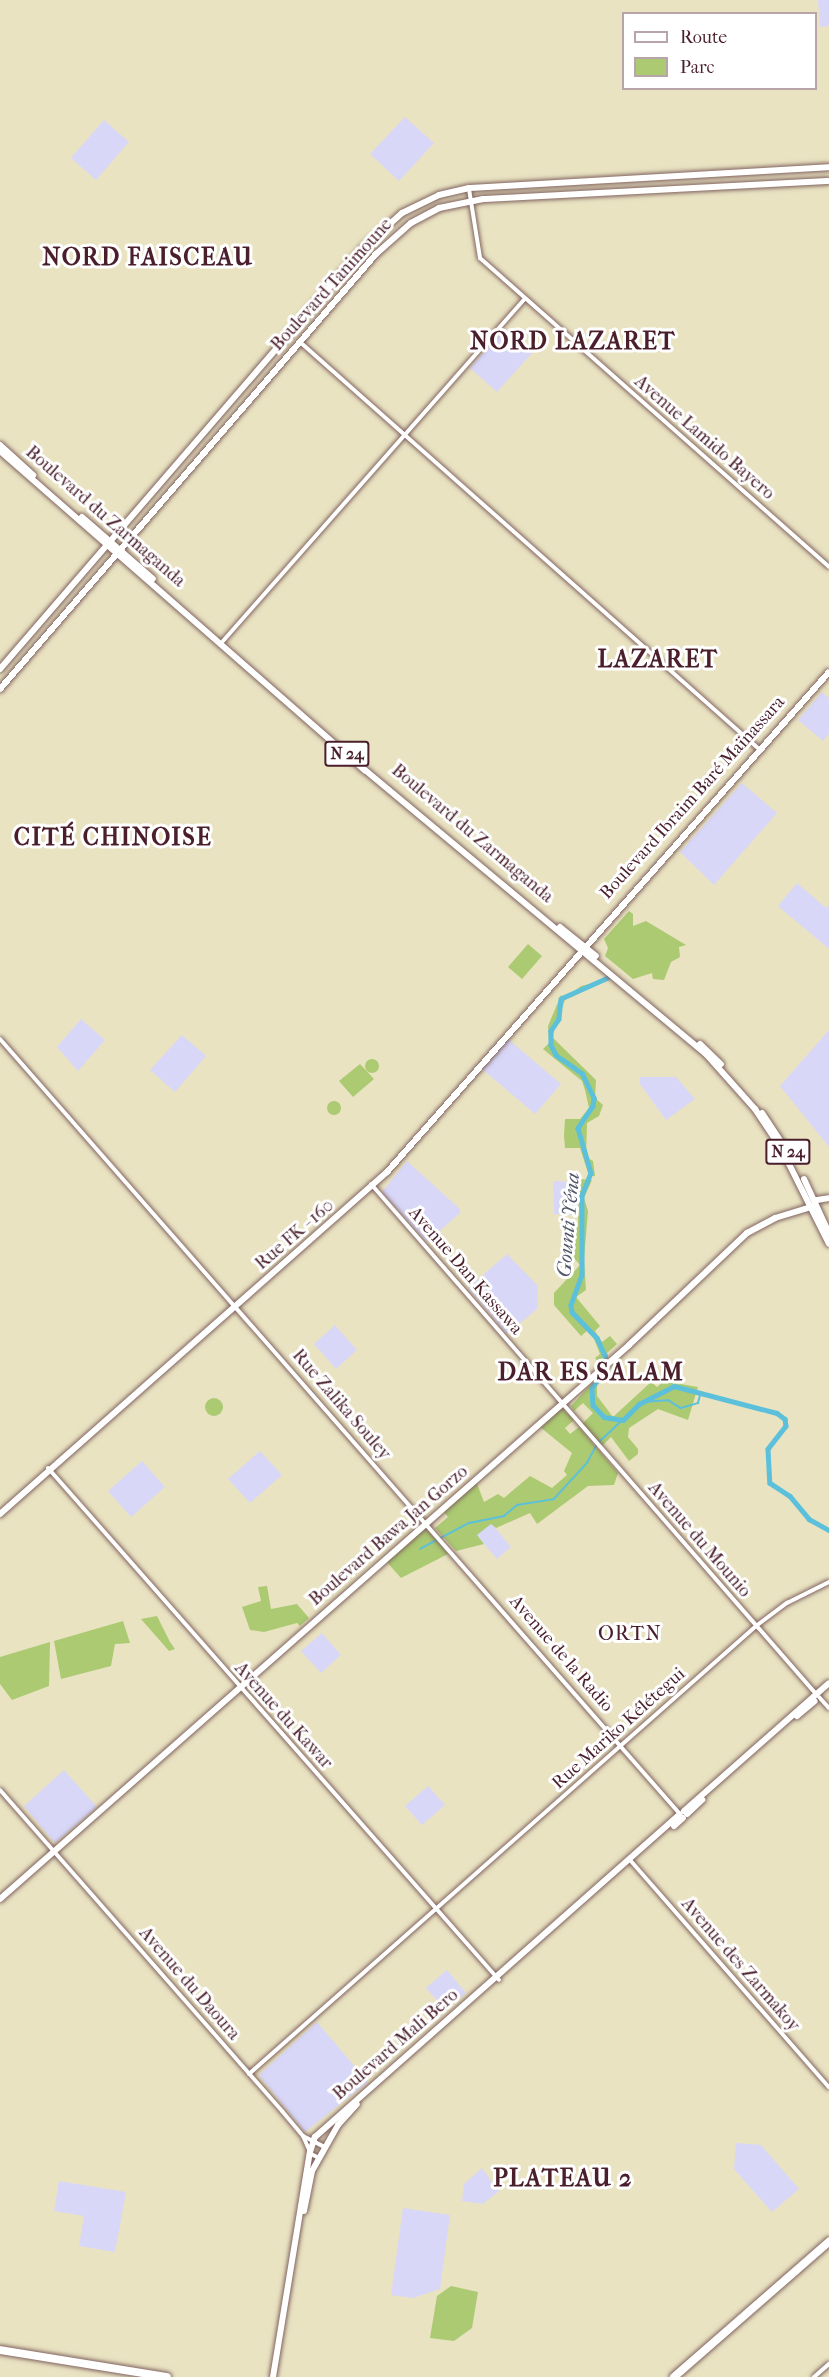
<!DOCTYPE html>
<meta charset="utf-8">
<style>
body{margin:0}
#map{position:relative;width:829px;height:2377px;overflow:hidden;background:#e9e3c2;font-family:"IM FELL French Canon",serif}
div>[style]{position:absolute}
.built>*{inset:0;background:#d8d7f8}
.green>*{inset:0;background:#abca72}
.round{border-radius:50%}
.stream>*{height:1.5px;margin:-0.75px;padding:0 0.75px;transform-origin:0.75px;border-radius:0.75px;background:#5dc0db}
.river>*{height:4.5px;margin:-2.25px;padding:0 2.25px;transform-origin:2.25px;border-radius:2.25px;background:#5dc0db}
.roads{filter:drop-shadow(0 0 2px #826460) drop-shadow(0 0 2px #826460)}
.minor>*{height:4px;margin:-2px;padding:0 2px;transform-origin:2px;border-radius:2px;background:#fff}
.major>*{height:6px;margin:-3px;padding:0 3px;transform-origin:3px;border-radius:3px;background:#fff}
.highway>*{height:8px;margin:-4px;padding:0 4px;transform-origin:4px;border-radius:4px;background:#fff}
span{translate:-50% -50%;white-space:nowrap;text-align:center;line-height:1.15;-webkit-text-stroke:6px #fff;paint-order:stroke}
.shield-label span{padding:2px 4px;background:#fff;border:2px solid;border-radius:4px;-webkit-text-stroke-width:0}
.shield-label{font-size:16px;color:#4a1f2b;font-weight:700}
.street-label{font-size:18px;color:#4a1f2b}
.water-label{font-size:20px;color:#515769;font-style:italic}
.neighbourhood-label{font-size:20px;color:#4a1f2b;letter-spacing:1.5px}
.district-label{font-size:24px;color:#4a1f2b;font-weight:700;letter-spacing:1.5px}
.legend{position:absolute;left:622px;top:12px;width:195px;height:78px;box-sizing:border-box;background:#fff;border:2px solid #b7a5aa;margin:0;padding:8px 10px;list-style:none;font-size:18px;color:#4a1f2b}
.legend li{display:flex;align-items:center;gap:12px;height:30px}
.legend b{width:30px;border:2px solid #b7a5aa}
</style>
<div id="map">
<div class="built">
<i style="clip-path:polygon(818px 0,829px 0,829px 26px,820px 27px)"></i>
<i style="clip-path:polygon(405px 117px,434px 143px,399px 181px,370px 154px)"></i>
<i style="clip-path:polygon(104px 120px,129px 142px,96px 180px,71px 158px)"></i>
<i style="clip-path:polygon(505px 328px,533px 352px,497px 392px,470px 368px)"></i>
<i style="clip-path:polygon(822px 692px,829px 698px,829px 734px,823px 741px,798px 720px)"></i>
<i style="clip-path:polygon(742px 783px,777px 813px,714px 885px,680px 852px)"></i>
<i style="clip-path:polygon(797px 883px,826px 908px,829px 905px,829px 949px,778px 906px)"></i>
<i style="clip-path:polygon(81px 1019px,105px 1040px,78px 1071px,57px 1047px)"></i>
<i style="clip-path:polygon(829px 1030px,829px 1147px,780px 1086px)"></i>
<i style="clip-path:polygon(182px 1035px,206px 1056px,175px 1092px,150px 1070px)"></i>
<i style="clip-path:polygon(508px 1039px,561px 1084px,535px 1114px,482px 1069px)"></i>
<i style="clip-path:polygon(640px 1077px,676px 1077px,695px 1099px,666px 1120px,640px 1084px)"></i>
<i style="clip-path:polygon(407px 1161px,460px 1209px,460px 1213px,427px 1242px,382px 1192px)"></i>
<i style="clip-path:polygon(553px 1181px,579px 1182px,578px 1215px,554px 1214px)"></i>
<i style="clip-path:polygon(507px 1254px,538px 1286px,537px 1309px,507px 1334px,468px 1288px)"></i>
<i style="clip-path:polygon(335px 1325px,357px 1350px,336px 1369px,314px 1344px)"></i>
<i style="clip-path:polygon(260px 1451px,282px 1475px,250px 1503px,228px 1479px)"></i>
<i style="clip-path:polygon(142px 1461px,165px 1487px,131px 1517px,108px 1491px)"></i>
<i style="clip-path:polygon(491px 1523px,511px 1547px,497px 1559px,477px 1535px)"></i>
<i style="clip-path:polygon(322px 1633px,341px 1655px,321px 1673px,301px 1651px)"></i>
<i style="clip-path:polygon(64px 1770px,97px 1807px,55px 1843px,24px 1806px)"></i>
<i style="clip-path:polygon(428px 1786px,445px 1805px,422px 1825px,405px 1806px)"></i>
<i style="clip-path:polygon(447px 1970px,466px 1993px,446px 2010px,426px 1988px)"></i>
<i style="clip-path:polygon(317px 2022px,368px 2082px,305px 2132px,259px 2075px)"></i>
<i style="clip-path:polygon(736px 2143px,761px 2145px,799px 2189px,772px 2212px,734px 2169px)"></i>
<i style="clip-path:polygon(482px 2168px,499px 2191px,483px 2204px,462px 2201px,464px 2184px)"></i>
<i style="clip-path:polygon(59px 2181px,126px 2192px,115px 2252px,79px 2246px,84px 2216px,54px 2211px)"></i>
<i style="clip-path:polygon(403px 2208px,450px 2215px,440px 2289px,413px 2298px,391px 2295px)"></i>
</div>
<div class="green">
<i style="clip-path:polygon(629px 911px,633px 914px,633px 926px,646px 921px,686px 945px,679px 947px,680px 957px,671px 962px,664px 980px,653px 979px,652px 973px,633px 979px,605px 956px,608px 948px,604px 939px)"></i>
<i style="clip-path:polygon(528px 944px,542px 956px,522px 979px,508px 967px)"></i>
<i style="clip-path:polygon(610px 979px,565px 1000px,552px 1037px,596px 1080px,595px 1098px,603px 1105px,599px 1116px,587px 1123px,586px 1157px,593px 1161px,595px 1176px,589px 1176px,580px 1148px,565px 1148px,564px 1136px,565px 1119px,580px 1119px,589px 1108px,585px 1090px,582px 1081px,543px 1049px,549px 1043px,548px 1026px,561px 995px,565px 998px,581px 986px)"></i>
<i class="round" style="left:365px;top:1059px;width:14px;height:14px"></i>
<i style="clip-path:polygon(360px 1064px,374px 1079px,353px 1097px,339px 1081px)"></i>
<i class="round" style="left:327px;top:1101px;width:14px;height:14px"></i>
<i style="clip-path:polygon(579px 1179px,592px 1180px,584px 1198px,588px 1211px,584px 1259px,586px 1290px,576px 1297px,600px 1326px,595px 1331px,602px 1342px,610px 1336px,617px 1344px,607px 1353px,608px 1361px,596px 1370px,600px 1364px,595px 1358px,600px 1354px,594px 1339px,588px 1330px,581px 1336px,554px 1305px,554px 1293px,580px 1265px,567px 1250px,571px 1246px,563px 1232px,564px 1227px,578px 1226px)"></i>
<i style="clip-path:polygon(607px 1367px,597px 1380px,597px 1396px,613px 1417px,651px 1382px,657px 1387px,664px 1381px,698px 1387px,688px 1420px,658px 1409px,629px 1428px,628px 1437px,638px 1449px,638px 1454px,629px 1461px,611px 1437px,602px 1446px,582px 1424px,593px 1413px,583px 1403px,574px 1411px,571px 1406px)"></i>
<i class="round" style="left:205px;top:1398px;width:18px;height:18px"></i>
<i style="clip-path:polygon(561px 1407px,574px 1420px,565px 1428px,570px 1434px,579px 1427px,618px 1473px,614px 1485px,588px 1486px,537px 1524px,530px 1513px,496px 1528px,491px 1524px,477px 1535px,484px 1544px,456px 1551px,435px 1528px,448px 1517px,442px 1510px,476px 1481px,484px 1502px,498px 1494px,504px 1498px,530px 1476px,552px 1488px,567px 1475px,564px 1471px,572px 1453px,540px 1427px)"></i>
<i style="clip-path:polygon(424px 1525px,448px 1554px,401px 1578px,385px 1560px)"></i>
<i style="clip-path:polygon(267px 1586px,271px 1609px,297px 1604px,309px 1618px,300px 1626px,297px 1623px,264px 1632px,250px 1630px,242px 1607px,261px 1601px,258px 1587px)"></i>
<i style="clip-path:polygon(157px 1616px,170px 1642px,175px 1649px,169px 1651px,141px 1619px)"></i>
<i style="clip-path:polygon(123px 1621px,130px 1643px,115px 1644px,111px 1666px,61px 1679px,54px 1641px)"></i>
<i style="clip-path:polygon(50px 1642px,49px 1686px,12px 1700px,0 1684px,0 1657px)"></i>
<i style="clip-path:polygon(451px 2286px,478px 2292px,472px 2328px,454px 2341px,430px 2338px,437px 2296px)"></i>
</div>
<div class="stream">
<i style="left:642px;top:1402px;width:26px;rotate:-4deg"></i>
<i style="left:668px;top:1400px;width:15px;rotate:32deg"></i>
<i style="left:681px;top:1408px;width:18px;rotate:-16deg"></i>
<i style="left:698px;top:1403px;width:11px;rotate:-75deg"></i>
<i style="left:599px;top:1442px;width:33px;rotate:-43deg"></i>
<i style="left:420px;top:1549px;width:55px;rotate:-28deg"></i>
<i style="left:469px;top:1523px;width:36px;rotate:-11deg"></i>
<i style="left:504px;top:1516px;width:17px;rotate:-40deg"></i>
<i style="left:517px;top:1505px;width:37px;rotate:-9deg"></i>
<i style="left:554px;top:1499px;width:49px;rotate:-47.5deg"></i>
<i style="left:587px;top:1463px;width:19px;rotate:-62deg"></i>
</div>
<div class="river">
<i style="left:608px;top:978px;width:51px;rotate:155.9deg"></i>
<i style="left:561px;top:999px;width:20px;rotate:96deg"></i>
<i style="left:559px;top:1019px;width:14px;rotate:124deg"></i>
<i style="left:551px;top:1031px;width:14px;rotate:90deg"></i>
<i style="left:551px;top:1045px;width:11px;rotate:63deg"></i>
<i style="left:556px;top:1055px;width:32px;rotate:35deg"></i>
<i style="left:582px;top:1073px;width:28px;rotate:64deg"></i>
<i style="left:594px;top:1098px;width:8px;rotate:97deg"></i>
<i style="left:593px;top:1106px;width:27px;rotate:124deg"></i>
<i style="left:578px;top:1128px;width:47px;rotate:73.9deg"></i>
<i style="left:591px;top:1173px;width:24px;rotate:112deg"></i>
<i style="left:582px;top:1195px;width:80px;rotate:90deg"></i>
<i style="left:582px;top:1275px;width:32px;rotate:110deg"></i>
<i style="left:571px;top:1305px;width:7px;rotate:82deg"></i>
<i style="left:572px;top:1312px;width:36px;rotate:46deg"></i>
<i style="left:597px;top:1338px;width:19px;rotate:65deg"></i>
<i style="left:605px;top:1355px;width:14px;rotate:86deg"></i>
<i style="left:606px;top:1369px;width:24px;rotate:126deg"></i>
<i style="left:592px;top:1388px;width:17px;rotate:87deg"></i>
<i style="left:593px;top:1405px;width:16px;rotate:47deg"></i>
<i style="left:604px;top:1417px;width:19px;rotate:9deg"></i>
<i style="left:623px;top:1420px;width:23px;rotate:-45deg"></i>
<i style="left:639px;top:1404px;width:39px;rotate:-27deg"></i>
<i style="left:674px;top:1386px;width:106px;rotate:14.7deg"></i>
<i style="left:777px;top:1413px;width:10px;rotate:37deg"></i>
<i style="left:785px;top:1419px;width:7px;rotate:82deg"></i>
<i style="left:786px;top:1426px;width:29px;rotate:128deg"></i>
<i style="left:768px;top:1449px;width:34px;rotate:87deg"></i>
<i style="left:770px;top:1483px;width:24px;rotate:33deg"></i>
<i style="left:790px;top:1496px;width:30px;rotate:50deg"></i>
<i style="left:809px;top:1519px;width:23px;rotate:29deg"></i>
</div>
<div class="roads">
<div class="minor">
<i style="left:469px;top:189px;width:70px;rotate:80.9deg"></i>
<i style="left:480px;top:258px;width:466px;rotate:41.5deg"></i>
<i style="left:300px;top:342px;width:615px;rotate:41.57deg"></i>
<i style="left:223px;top:641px;width:456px;rotate:-48.6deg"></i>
<i style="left:0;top:1039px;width:1031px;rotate:48.74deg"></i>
<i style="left:371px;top:1184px;width:677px;rotate:48.89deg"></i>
<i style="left:48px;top:1468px;width:682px;rotate:48.62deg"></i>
<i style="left:819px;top:1697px;width:15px;rotate:48deg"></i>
<i style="left:0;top:1790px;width:427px;rotate:48.7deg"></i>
<i style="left:282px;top:2111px;width:33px;rotate:50deg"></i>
<i style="left:303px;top:2136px;width:20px;rotate:66deg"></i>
<i style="left:311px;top:2154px;width:9px;rotate:27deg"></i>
<i style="left:630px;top:1860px;width:302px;rotate:48.8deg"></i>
<i style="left:249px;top:2074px;width:677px;rotate:-41.46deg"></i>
<i style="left:756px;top:1626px;width:39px;rotate:-37deg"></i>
<i style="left:787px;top:1603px;width:47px;rotate:-26.6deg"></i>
<i style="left:303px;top:2136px;width:25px;rotate:27deg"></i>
<i style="left:814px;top:2377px;width:20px;rotate:-41deg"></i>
</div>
<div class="major">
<i style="left:0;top:445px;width:45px;rotate:42.3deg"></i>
<i style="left:0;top:451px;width:485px;rotate:41.2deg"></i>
<i style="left:365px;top:770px;width:444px;rotate:39.8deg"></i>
<i style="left:706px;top:1054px;width:74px;rotate:48.3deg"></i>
<i style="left:755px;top:1109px;width:47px;rotate:56.3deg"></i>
<i style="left:781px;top:1148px;width:107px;rotate:63.4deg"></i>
<i style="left:82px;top:517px;width:94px;rotate:41.1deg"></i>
<i style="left:0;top:669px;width:557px;rotate:-49.22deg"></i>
<i style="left:364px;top:247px;width:51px;rotate:-41.8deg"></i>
<i style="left:402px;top:213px;width:41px;rotate:-25.9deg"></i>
<i style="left:439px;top:195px;width:31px;rotate:-13deg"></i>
<i style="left:469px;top:188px;width:361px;rotate:-3.3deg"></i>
<i style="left:0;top:689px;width:575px;rotate:-49.16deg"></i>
<i style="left:376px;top:254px;width:47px;rotate:-41.5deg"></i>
<i style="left:411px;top:223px;width:32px;rotate:-28deg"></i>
<i style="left:439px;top:208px;width:45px;rotate:-11.6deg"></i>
<i style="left:483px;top:199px;width:346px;rotate:-3deg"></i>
<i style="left:560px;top:927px;width:46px;rotate:38.9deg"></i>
<i style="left:700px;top:1044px;width:29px;rotate:44deg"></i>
<i style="left:762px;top:1113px;width:53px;rotate:56.6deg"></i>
<i style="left:804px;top:1179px;width:60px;rotate:65.2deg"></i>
<i style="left:817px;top:1200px;width:12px;rotate:-9deg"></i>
<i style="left:0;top:1514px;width:516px;rotate:-41.47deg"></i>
<i style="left:387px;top:1172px;width:667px;rotate:-48.52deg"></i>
<i style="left:797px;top:1716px;width:23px;rotate:-40deg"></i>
<i style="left:684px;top:1811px;width:193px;rotate:-41.4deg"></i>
<i style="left:687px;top:1814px;width:21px;rotate:-43deg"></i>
<i style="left:674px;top:1826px;width:12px;rotate:-42deg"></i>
<i style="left:0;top:1899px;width:838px;rotate:-41.37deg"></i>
<i style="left:629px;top:1345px;width:163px;rotate:-43.5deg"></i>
<i style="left:747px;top:1233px;width:32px;rotate:-28deg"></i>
<i style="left:775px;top:1218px;width:39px;rotate:-17deg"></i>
<i style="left:304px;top:2211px;width:41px;rotate:-78.7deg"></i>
<i style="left:312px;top:2171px;width:53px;rotate:-60.5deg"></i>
<i style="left:338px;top:2125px;width:28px;rotate:-48deg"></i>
<i style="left:273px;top:2377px;width:228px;rotate:-80.7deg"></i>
<i style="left:310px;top:2152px;width:16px;rotate:-72deg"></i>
<i style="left:315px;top:2137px;width:487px;rotate:-41.5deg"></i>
</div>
<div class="highway">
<i style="left:0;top:2350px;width:169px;rotate:9.2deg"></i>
<i style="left:674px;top:2377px;width:206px;rotate:-41.1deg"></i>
</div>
</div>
<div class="shield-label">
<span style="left:347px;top:754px">N 24</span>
<span style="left:788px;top:1152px">N 24</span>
</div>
<div class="street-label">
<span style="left:332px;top:285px;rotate:-48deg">Boulevard Tanimoune</span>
<span style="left:704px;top:438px;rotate:41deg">Avenue Lamido Bayero</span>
<span style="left:105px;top:517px;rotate:41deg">Boulevard du Zarmaganda</span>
<span style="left:693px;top:798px;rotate:-48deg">Boulevard Ibraim Baré Maïnassara</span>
<span style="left:472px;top:834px;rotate:40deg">Boulevard du Zarmaganda</span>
<span style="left:295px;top:1235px;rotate:-41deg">Rue FK - 160</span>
<span style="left:465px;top:1271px;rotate:49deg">Avenue Dan Kassawa</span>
<span style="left:341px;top:1405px;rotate:49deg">Rue Zalika Souley</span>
<span style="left:389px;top:1536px;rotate:-41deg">Boulevard Bawa Jan Gorzo</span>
<span style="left:699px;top:1540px;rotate:49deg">Avenue du Mounio</span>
<span style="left:561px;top:1654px;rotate:49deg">Avenue de la Radio</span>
<span style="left:283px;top:1716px;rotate:48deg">Avenue du Kawar</span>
<span style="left:619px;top:1729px;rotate:-42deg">Rue Mariko Kélétegui</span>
<span style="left:740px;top:1965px;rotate:49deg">Avenue des Zarmakoy</span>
<span style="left:189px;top:1984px;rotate:49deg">Avenue du Daoura</span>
<span style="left:396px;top:2045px;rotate:-41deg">Boulevard Mali Bero</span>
</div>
<div class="water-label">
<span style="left:568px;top:1225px;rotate:-85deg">Gounti Yéna</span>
</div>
<div class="neighbourhood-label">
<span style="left:630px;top:1633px">ORTN</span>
</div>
<div class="district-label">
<span style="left:148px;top:258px">NORD FAISCEAU</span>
<span style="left:573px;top:342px">NORD LAZARET</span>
<span style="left:658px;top:660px">LAZARET</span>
<span style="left:113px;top:838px">CITÉ CHINOISE</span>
<span style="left:591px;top:1373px">DAR ES SALAM</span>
<span style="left:563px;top:2179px">PLATEAU 2</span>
</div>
<ul class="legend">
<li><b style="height:8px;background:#fff"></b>Route</li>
<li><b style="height:16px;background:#abca72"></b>Parc</li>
</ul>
</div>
